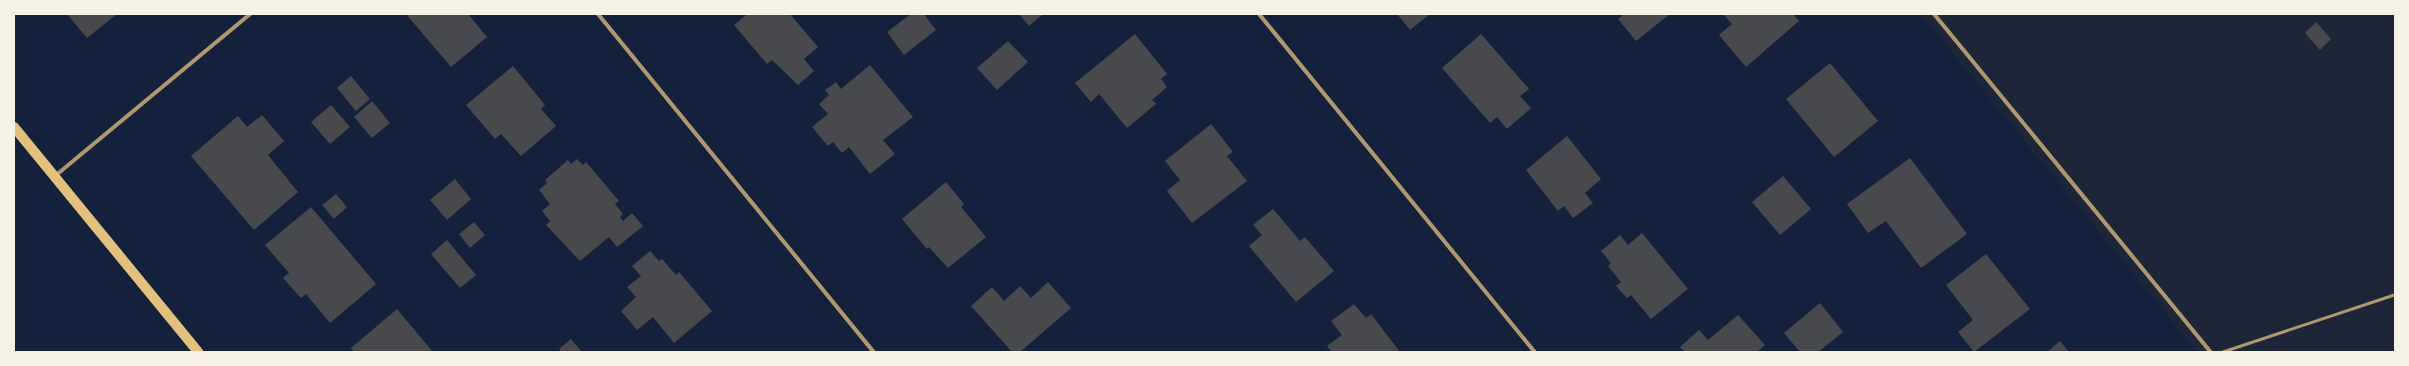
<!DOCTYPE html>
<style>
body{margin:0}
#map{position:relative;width:2409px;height:366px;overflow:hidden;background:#14213d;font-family:"Sofia Sans Condensed",sans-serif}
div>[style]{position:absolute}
.green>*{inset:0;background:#1d2539}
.building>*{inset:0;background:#48494c}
.service>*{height:3px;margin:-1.5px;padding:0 1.5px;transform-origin:1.5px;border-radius:1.5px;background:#b1986c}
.minor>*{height:4px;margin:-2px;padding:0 2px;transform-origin:2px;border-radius:2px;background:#b1986c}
.primary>*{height:10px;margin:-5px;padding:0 5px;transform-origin:5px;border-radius:5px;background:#e5c07b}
span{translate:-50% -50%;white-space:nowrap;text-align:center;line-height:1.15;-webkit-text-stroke:3.5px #f6f1e7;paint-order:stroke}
.frame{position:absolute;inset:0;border:15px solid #f6f1e7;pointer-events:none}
</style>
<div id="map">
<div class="green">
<i style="clip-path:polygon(1921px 14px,2395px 14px,2395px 352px,2197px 352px)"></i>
</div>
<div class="building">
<i style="clip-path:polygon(67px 14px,117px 14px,87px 38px)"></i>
<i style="clip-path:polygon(406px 14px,468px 14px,487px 37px,451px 67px)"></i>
<i style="clip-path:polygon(747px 14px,790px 14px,818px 47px,804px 59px,814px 71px,798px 85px,772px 60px,767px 64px,734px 25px)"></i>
<i style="clip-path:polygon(911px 14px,924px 14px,936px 30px,904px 55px,887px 32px)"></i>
<i style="clip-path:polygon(1019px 14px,1043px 14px,1029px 26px)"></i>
<i style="clip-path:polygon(1397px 14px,1430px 14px,1410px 30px)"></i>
<i style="clip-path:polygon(1624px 14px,1670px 14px,1636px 41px,1618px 19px)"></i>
<i style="clip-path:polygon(1723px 14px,1793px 14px,1799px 21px,1746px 67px,1719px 35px,1732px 24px)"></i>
<i style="clip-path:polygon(2316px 22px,2331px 39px,2320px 50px,2305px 33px)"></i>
<i style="clip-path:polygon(1135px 34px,1167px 74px,1161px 79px,1167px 87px,1152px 100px,1156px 104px,1127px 128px,1099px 94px,1091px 102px,1075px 83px)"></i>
<i style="clip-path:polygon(1481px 34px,1529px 89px,1520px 96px,1531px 108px,1507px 129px,1497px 117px,1490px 123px,1442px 68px)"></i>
<i style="clip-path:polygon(1008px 41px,1028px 62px,997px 90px,977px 68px)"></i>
<i style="clip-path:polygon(1830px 63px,1878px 121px,1834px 157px,1786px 99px)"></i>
<i style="clip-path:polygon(870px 65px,913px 117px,883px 140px,895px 154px,870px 174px,849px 147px,842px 153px,833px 142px,828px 146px,812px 127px,828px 114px,819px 104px,829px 95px,825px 90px,836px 82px,841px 89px)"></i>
<i style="clip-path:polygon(513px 66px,545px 105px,541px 109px,556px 126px,521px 156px,501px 134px,495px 139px,466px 105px)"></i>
<i style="clip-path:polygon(351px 76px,370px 99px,356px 111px,337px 88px)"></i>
<i style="clip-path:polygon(372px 101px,390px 123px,372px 138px,354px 117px)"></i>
<i style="clip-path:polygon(331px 105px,350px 127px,330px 144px,311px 122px)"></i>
<i style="clip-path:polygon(262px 115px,284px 141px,268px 155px,298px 192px,254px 230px,191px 156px,238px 116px,247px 127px)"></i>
<i style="clip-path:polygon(1211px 124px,1233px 152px,1227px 156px,1247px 181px,1192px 223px,1167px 191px,1180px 180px,1165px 161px)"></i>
<i style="clip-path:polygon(1567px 136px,1601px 179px,1585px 193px,1593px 203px,1573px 218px,1564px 206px,1558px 211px,1526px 170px)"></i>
<i style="clip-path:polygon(1910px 158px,1967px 234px,1921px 268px,1886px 221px,1868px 233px,1847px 204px)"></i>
<i style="clip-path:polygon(577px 159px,583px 165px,586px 162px,619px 201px,615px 204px,623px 214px,620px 217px,623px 221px,632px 213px,643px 226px,617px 247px,609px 237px,580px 261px,546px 225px,550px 221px,542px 211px,550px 204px,539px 190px,547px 183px,545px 180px,568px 160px,571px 164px)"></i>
<i style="clip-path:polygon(1783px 176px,1811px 209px,1780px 235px,1752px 202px)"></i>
<i style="clip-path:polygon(455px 179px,471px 199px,447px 220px,430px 200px)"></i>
<i style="clip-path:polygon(946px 182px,964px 204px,961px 207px,986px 237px,948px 268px,929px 247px,927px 249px,902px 219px)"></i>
<i style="clip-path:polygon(336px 194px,347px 207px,334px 219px,322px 205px)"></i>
<i style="clip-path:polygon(311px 207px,376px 284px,330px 323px,306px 294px,301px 298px,283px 278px,289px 273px,265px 245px)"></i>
<i style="clip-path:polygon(1273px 209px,1300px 241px,1305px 237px,1334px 271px,1296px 302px,1249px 246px,1262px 235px,1253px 225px)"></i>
<i style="clip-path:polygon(474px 222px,485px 235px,470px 248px,459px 234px)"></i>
<i style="clip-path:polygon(1642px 233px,1688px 289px,1651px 319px,1631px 295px,1627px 298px,1616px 286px,1621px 282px,1608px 266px,1611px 263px,1601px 251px,1620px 235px,1628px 245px)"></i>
<i style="clip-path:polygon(447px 240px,476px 275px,460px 288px,431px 254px)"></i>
<i style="clip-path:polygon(650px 251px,659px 261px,662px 259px,676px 275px,679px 272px,712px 311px,674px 343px,653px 317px,637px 330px,621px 311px,636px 297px,627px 287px,641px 276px,632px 266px)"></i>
<i style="clip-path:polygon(1986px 254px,2030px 309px,1974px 352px,1958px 332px,1973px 320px,1946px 285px)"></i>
<i style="clip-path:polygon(1048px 282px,1071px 308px,1020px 352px,1012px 352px,971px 306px,992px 287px,1004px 301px,1020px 286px,1031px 298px)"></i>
<i style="clip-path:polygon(1820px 303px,1843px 332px,1818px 352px,1800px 352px,1784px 333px)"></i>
<i style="clip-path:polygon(1354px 304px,1366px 318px,1371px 314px,1400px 352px,1332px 352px,1327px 346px,1342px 335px,1331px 321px)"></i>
<i style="clip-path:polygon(397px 309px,433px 352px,354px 352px,351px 348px)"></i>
<i style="clip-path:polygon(1738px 315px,1765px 345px,1757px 352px,1685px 352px,1680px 347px,1699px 330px,1708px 340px)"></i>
<i style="clip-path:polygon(571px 339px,582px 352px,562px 352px,559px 349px)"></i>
<i style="clip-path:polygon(2060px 341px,2069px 352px,2047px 352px)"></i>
</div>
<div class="service">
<i style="left:2221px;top:352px;width:183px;rotate:-18.4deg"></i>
</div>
<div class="minor">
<i style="left:598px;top:14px;width:436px;rotate:50.8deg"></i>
<i style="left:1259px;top:14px;width:436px;rotate:50.8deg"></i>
<i style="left:1934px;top:14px;width:437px;rotate:50.7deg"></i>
<i style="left:55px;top:176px;width:254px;rotate:-39.7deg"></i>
</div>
<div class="primary">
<i style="left:14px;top:127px;width:291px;rotate:50.7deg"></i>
</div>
<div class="frame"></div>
</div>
